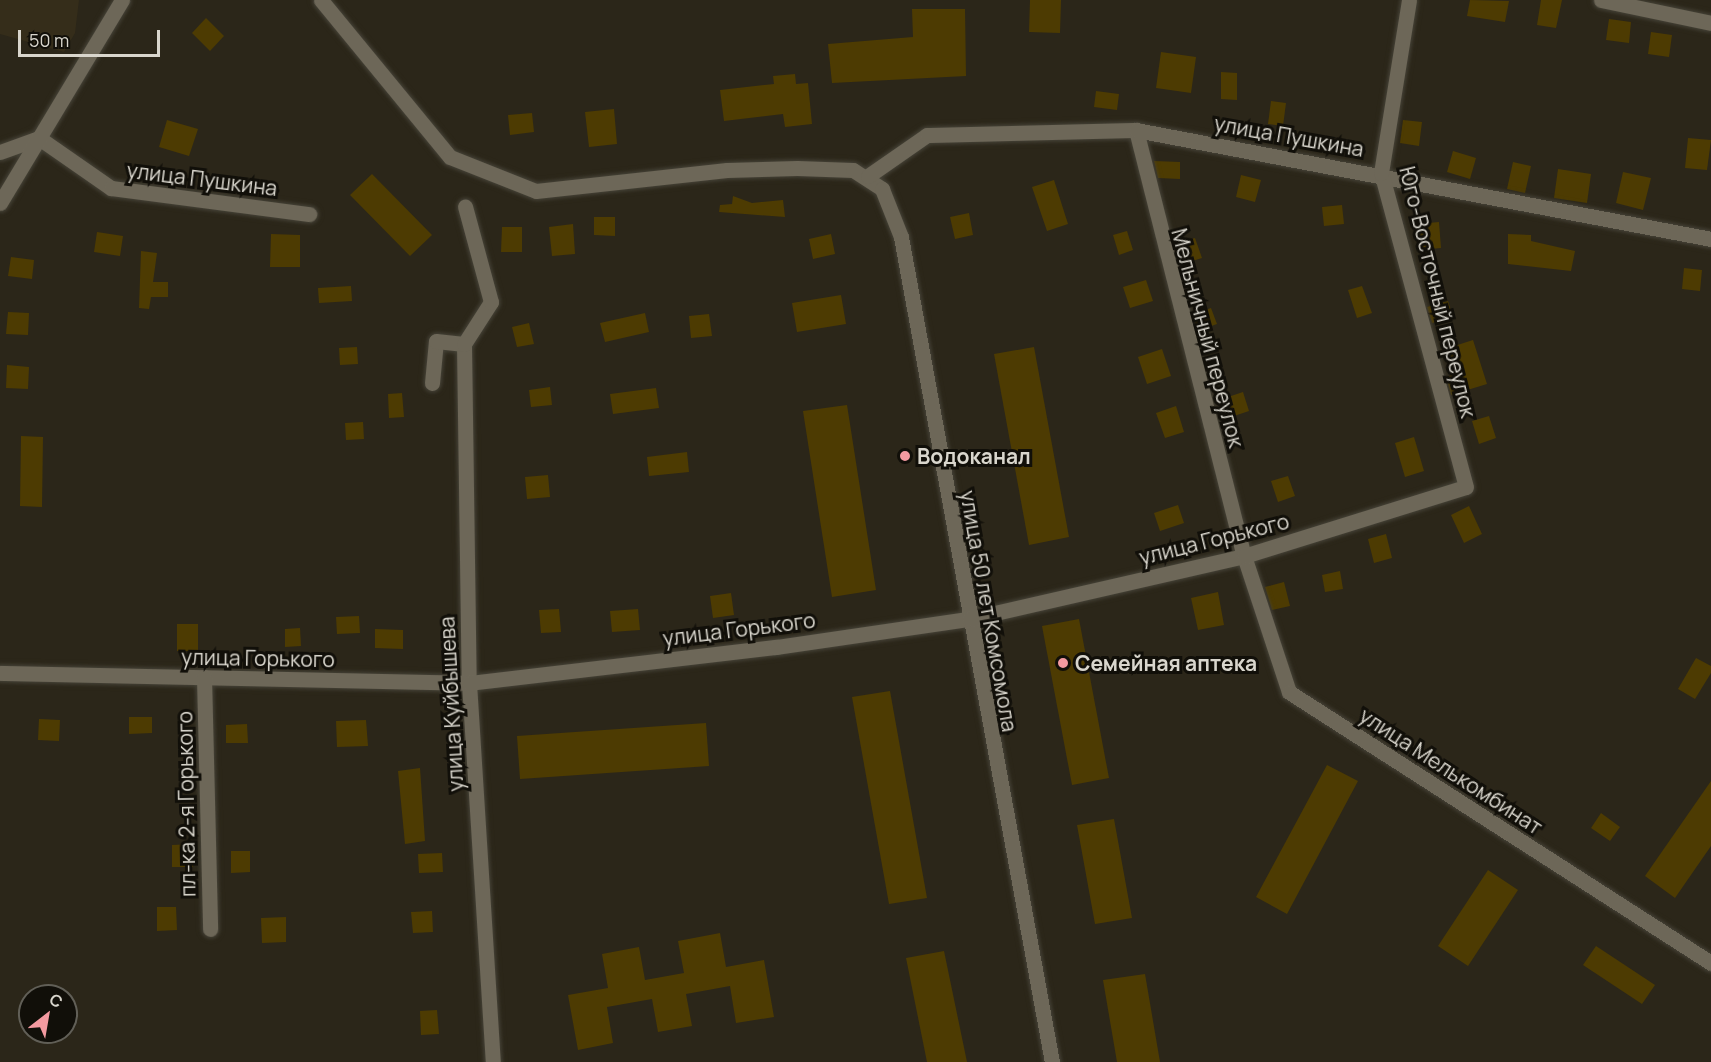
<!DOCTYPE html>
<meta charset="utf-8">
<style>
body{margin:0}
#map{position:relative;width:1711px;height:1062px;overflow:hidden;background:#2b2619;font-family:Manrope,sans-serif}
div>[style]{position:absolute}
.built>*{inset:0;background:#352d1a}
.building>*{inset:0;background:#4d3b02}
.roads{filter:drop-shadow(0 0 2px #464338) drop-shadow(0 0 2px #464338)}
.minor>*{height:15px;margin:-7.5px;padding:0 7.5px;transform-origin:7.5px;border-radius:7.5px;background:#6d6758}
.dots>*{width:16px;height:16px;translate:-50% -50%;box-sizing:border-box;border:3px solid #110f09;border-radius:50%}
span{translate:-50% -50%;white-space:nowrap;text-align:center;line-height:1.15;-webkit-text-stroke:6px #110f09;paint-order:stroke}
.street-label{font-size:21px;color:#d9d6cd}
.poi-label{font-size:21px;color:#d9d6cd;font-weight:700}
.left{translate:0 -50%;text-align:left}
.north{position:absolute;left:18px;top:984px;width:60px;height:60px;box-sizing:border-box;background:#110f09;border:2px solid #615f57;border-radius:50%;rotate:31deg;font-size:16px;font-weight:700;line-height:24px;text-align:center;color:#d9d6cd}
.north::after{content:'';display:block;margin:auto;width:21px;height:27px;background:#f49aa0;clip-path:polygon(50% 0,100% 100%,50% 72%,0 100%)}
.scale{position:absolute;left:18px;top:30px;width:142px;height:27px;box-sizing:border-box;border:3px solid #d9d6cd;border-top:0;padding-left:8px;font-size:18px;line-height:21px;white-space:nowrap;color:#d9d6cd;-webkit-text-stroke:4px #110f09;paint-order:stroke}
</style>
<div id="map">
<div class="built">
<i style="clip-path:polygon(0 0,79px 0,75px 33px,64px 52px,0 34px)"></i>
</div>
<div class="building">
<i style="clip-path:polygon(1030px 0,1061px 0,1060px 33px,1029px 32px)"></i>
<i style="clip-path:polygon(1470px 0,1509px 1px,1505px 22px,1467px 16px)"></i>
<i style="clip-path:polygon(1541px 0,1562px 0,1556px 28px,1537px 25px)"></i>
<i style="clip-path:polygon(912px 9px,965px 9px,966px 76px,832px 83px,828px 44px,913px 37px)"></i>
<i style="clip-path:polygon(206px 18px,224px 36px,210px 51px,192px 33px)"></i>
<i style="clip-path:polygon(1609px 19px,1631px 22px,1629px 43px,1606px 40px)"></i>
<i style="clip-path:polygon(1651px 32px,1672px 35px,1669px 57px,1648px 54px)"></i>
<i style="clip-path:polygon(1161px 52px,1196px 57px,1191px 93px,1156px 88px)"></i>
<i style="clip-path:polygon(1221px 72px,1237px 73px,1237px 100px,1221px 99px)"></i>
<i style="clip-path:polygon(795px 74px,796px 84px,808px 83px,812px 124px,785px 127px,783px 114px,724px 121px,720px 90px,774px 84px,773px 76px)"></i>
<i style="clip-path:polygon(1096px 91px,1119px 94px,1117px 110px,1094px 107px)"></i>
<i style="clip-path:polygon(1271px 101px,1286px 103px,1283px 126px,1268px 124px)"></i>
<i style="clip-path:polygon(614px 109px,617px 144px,589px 147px,585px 112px)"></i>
<i style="clip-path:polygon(532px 113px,534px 132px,510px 135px,508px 115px)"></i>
<i style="clip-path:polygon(167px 120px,198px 129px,189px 156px,159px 147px)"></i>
<i style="clip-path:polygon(1403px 120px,1422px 122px,1419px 146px,1400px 143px)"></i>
<i style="clip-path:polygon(1688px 138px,1711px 140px,1707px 170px,1685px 168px)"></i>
<i style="clip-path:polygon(1453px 151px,1476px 158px,1470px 179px,1447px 172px)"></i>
<i style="clip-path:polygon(1154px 161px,1180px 162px,1180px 179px,1158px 178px)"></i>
<i style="clip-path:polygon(1513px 162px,1531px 166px,1525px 193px,1507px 189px)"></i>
<i style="clip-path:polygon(1558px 169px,1591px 174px,1587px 203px,1554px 198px)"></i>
<i style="clip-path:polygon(1623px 172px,1651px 178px,1643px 210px,1616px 203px)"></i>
<i style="clip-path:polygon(372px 174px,432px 235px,410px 256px,350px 195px)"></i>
<i style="clip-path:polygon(1241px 175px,1261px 180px,1255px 202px,1236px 197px)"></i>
<i style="clip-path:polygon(1054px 180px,1068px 224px,1047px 231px,1032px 187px)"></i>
<i style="clip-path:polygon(733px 196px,752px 203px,783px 200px,785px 217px,719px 212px,720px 205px,732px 204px)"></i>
<i style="clip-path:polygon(1342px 205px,1344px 224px,1324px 226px,1322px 207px)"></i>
<i style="clip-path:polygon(969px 213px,973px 235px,955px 239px,950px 217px)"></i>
<i style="clip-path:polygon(594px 217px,615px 217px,615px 236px,594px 235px)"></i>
<i style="clip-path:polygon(1439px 222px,1441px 248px,1419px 250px,1417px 224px)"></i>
<i style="clip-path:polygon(573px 224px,575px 254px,552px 256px,549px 227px)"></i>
<i style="clip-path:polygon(502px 227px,522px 227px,522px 252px,501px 252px)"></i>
<i style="clip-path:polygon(1127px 231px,1133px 250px,1119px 255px,1113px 235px)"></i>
<i style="clip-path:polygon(97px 232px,123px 236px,120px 256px,94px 252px)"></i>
<i style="clip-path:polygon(271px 234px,300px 235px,300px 267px,270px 267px)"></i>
<i style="clip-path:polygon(831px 234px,835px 254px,813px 259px,809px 239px)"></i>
<i style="clip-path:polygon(1508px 234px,1531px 235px,1531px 241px,1575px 251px,1571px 271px,1508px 264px)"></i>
<i style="clip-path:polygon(1195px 238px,1202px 258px,1180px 265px,1175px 244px)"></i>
<i style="clip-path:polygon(141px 251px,157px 253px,153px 282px,168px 282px,168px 297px,151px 297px,149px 309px,139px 308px)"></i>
<i style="clip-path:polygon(11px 257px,34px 260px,32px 279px,8px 276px)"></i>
<i style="clip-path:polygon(1684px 268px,1702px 270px,1700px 291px,1682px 289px)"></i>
<i style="clip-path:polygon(1146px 280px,1153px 301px,1130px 308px,1123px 287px)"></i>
<i style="clip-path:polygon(351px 286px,352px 301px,319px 303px,318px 288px)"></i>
<i style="clip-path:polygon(1362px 286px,1372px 313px,1357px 318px,1348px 290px)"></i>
<i style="clip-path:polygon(841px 295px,846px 324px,797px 332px,792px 303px)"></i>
<i style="clip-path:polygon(1448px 301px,1453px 317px,1432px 323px,1427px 307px)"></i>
<i style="clip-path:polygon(1211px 308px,1217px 324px,1197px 331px,1193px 314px)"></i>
<i style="clip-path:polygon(8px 312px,29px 313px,28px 335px,6px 334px)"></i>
<i style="clip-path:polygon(645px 313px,649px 332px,605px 342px,600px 323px)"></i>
<i style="clip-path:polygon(709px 314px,712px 336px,691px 338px,689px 316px)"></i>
<i style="clip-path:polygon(529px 323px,534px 344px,517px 347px,512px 327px)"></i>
<i style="clip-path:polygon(1473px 340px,1487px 384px,1451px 395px,1446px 377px,1456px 374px,1448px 348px)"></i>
<i style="clip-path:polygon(357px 347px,358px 364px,340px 365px,339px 348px)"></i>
<i style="clip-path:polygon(1034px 347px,1069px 537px,1029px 545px,994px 354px)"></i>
<i style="clip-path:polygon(1162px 349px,1171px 376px,1147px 384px,1138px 357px)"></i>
<i style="clip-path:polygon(7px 365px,29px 367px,28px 389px,6px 388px)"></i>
<i style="clip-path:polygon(550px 387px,552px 405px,531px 407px,529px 390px)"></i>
<i style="clip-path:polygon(656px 388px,659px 408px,613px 414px,610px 394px)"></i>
<i style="clip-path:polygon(1243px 392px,1249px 411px,1231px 417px,1225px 398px)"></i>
<i style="clip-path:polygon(402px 393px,404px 417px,389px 418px,388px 394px)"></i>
<i style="clip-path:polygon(847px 405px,876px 590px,832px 597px,803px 411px)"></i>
<i style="clip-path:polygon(1176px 406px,1184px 432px,1165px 438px,1156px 413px)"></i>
<i style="clip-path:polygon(1489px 416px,1496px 438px,1479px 444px,1472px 421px)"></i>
<i style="clip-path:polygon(363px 422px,364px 439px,346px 440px,345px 423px)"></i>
<i style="clip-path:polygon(21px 436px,43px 437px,42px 507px,20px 506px)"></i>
<i style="clip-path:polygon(1414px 437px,1424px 471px,1405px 477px,1395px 443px)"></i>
<i style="clip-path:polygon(687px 452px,689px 472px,649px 476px,647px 457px)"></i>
<i style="clip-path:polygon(548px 475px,550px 497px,527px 499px,525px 477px)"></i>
<i style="clip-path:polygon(1288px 476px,1295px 496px,1278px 502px,1271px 481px)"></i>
<i style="clip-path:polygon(1178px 505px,1184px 523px,1160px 531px,1154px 513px)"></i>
<i style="clip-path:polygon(1469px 506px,1482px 534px,1464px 543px,1451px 515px)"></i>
<i style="clip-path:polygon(1386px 534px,1392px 558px,1374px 563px,1368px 539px)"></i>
<i style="clip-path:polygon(1340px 571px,1343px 589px,1325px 592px,1322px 575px)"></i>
<i style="clip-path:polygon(1284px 582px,1290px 606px,1272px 610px,1265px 587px)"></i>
<i style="clip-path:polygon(1218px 592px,1224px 625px,1198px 630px,1191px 598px)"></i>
<i style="clip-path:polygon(731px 593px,734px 615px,713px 618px,710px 596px)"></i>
<i style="clip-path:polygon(559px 609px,561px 632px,541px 633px,539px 610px)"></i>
<i style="clip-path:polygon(638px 609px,640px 630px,612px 632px,610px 611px)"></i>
<i style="clip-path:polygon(359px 616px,360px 633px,337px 634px,336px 617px)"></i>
<i style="clip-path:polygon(1079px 619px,1109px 778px,1072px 785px,1042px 626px)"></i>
<i style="clip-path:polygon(177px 624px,198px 624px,198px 651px,177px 651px)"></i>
<i style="clip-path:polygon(300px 628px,301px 646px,285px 647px,285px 629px)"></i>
<i style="clip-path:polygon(375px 629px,403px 630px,403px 649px,375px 648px)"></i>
<i style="clip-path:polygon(1696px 658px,1711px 666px,1711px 673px,1695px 699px,1678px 689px)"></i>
<i style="clip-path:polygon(890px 691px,927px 898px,889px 904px,852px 697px)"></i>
<i style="clip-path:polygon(129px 717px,152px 717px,152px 733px,129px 734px)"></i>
<i style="clip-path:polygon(39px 719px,60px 720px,59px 741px,38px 740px)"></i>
<i style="clip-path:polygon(366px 720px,368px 746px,337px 747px,336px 721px)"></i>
<i style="clip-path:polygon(706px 723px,709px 766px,520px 779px,517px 736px)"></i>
<i style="clip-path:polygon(247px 724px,248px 743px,226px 743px,226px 725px)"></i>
<i style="clip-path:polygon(1327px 765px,1358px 781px,1287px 914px,1256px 897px)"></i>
<i style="clip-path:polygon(420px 768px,425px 841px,405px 844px,398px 771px)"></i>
<i style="clip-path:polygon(1711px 781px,1711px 846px,1675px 898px,1645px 876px)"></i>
<i style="clip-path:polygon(1601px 813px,1620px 827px,1610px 841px,1591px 828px)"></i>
<i style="clip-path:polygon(1114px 819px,1132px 918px,1095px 924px,1077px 825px)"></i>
<i style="clip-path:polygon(193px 844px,193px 867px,172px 867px,172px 845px)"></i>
<i style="clip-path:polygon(231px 851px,250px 851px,250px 872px,231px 873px)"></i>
<i style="clip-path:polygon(442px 853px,443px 872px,419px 873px,418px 854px)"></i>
<i style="clip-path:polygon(1488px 870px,1518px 890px,1468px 966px,1438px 946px)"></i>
<i style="clip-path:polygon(157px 907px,176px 907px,177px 930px,157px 931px)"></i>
<i style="clip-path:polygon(432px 911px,433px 932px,413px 933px,411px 912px)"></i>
<i style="clip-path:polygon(286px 917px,286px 942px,262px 943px,261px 918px)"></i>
<i style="clip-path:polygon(720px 933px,726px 967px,764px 960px,774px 1017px,736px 1023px,730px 986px,686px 994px,692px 1026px,658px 1032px,652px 999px,607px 1007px,613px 1043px,578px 1050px,568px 995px,608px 988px,602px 954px,639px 947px,645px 980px,684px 973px,678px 941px)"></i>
<i style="clip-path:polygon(1596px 946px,1655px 985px,1642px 1004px,1583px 965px)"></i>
<i style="clip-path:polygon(944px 951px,967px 1062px,927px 1062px,906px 958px)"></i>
<i style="clip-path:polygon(1145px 974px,1160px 1062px,1117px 1062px,1103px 980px)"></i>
<i style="clip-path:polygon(437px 1010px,439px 1034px,421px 1035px,420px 1011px)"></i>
</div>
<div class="roads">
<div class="minor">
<i style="left:321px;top:0;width:203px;rotate:50.6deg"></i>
<i style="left:450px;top:157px;width:92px;rotate:21.6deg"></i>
<i style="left:536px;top:191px;width:192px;rotate:-6.3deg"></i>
<i style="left:727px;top:170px;width:70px;rotate:-1.6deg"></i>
<i style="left:797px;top:168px;width:56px;rotate:2deg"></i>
<i style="left:853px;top:170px;width:35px;rotate:33deg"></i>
<i style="left:882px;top:189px;width:52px;rotate:68.4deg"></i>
<i style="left:901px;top:237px;width:839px;rotate:79.63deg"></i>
<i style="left:1601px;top:0;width:112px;rotate:11.8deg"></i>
<i style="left:1136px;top:130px;width:439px;rotate:75.8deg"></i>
<i style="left:1244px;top:556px;width:143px;rotate:71.7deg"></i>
<i style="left:1289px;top:692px;width:502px;rotate:32.71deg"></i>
<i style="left:0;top:152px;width:41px;rotate:-19.7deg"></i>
<i style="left:39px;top:138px;width:88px;rotate:34.8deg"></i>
<i style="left:111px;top:188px;width:200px;rotate:7.5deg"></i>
<i style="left:868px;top:176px;width:72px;rotate:-34.8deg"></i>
<i style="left:927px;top:135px;width:209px;rotate:-1.4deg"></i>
<i style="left:1136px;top:130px;width:585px;rotate:10.73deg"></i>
<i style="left:0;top:203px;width:237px;rotate:-59deg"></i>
<i style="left:464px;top:344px;width:339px;rotate:89.2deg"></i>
<i style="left:469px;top:683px;width:380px;rotate:86.4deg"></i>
<i style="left:432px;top:383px;width:42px;rotate:-84.6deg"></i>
<i style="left:436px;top:341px;width:28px;rotate:6deg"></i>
<i style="left:464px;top:344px;width:50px;rotate:-57.3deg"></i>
<i style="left:491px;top:302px;width:99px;rotate:-105.2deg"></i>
<i style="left:0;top:673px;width:469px;rotate:1.2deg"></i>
<i style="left:469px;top:683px;width:309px;rotate:-6.7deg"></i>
<i style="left:776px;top:647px;width:195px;rotate:-8.3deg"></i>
<i style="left:969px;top:619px;width:282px;rotate:-12.9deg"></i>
<i style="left:1244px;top:556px;width:232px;rotate:-17.3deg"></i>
<i style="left:1466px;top:487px;width:325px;rotate:-105.1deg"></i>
<i style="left:1381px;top:173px;width:175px;rotate:-80.8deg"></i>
<i style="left:204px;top:677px;width:252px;rotate:88.6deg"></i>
</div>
</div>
<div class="dots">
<i style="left:905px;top:456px;background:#f49aa0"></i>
<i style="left:1063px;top:663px;background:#f49aa0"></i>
</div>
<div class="street-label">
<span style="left:1289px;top:136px;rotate:10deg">улица Пушкина</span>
<span style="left:202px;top:179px;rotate:7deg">улица Пушкина</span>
<span style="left:1438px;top:292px;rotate:76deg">Юго-Восточный переулок</span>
<span style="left:1208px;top:338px;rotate:75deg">Мельничный переулок</span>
<span style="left:1214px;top:539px;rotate:-14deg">улица Горького</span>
<span style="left:989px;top:611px;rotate:80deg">улица 50 лет Комсомола</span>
<span style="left:739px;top:629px;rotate:-7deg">улица Горького</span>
<span style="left:258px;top:658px;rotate:1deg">улица Горького</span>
<span style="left:451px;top:704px;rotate:-93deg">улица Куйбышева</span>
<span style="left:1451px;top:771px;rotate:33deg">улица Мелькомбинат</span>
<span style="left:186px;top:804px;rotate:-91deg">пл-ка 2-я Горького</span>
</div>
<div class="poi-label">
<span class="left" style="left:917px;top:456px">Водоканал</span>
<span class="left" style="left:1075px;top:663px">Семейная аптека</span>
</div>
<div class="north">С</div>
<div class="scale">50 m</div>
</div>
